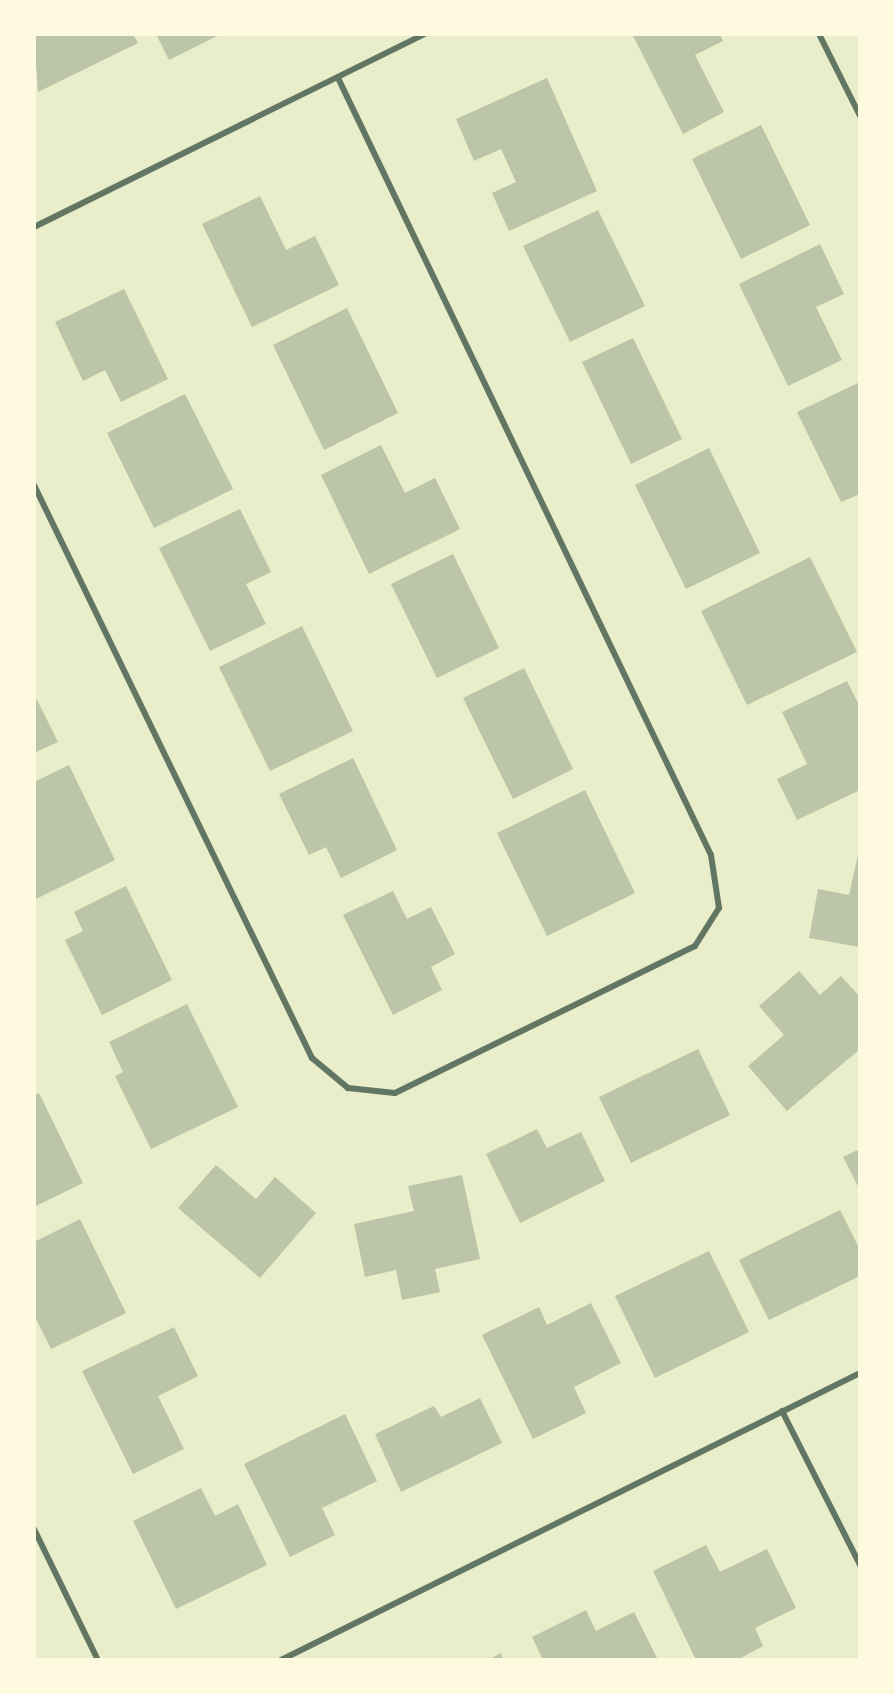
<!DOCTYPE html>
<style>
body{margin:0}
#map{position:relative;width:894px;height:1694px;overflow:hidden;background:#e9edc9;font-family:"Nunito Sans",sans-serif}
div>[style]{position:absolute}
.building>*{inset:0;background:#bcc5a7}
.minor>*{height:6px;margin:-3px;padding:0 3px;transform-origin:3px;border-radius:3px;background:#617663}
span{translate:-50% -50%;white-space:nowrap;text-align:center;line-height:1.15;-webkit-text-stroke:6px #fefae0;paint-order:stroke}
.frame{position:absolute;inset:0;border:36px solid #fefae0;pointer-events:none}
</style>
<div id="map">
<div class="building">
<i style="clip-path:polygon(34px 34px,133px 34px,138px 43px,38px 92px)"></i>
<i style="clip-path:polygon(156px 34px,221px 34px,169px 60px)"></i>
<i style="clip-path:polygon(632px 34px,720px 34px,723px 41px,695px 55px,724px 112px,683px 134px)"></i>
<i style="clip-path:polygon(547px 78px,597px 191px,509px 231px,492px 193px,516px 182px,501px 149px,474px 161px,456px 119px)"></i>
<i style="clip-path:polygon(761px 125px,810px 225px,741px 259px,692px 159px)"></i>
<i style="clip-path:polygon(260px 196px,286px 250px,315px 236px,339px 285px,252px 327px,202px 224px)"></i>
<i style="clip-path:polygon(598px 210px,645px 306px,570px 342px,523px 246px)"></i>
<i style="clip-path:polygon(820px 244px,844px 294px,816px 307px,842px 360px,788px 386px,739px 284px)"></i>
<i style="clip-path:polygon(124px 289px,168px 379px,121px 402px,105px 370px,83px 381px,55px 322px)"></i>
<i style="clip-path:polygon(347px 308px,398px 413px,324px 450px,273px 345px)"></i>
<i style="clip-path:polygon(633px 338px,682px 439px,631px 464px,582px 362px)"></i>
<i style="clip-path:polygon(858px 383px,860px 494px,841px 502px,797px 412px)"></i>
<i style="clip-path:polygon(185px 394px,233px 489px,154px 528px,107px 433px)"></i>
<i style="clip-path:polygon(381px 445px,405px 493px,435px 478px,460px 529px,369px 574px,321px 475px)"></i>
<i style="clip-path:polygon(709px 448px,760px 553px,686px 589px,635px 485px)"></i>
<i style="clip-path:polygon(240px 509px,271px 572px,246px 584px,266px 624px,210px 651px,159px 548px)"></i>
<i style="clip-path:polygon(453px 554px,499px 648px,437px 678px,391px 584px)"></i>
<i style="clip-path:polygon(810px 557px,857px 652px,747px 705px,701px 611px)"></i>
<i style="clip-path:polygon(302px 626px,353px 731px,270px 771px,219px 667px)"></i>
<i style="clip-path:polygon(524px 668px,573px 769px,513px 799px,463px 698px)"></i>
<i style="clip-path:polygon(847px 681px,860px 707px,860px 790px,797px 820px,777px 779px,807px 764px,782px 712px)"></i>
<i style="clip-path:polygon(34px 694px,58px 742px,34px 753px)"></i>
<i style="clip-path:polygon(353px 758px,397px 850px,341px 878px,326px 847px,309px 855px,279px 794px)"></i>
<i style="clip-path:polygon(69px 765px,115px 860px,34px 900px,34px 782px)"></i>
<i style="clip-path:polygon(585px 790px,635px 893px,547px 936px,497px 833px)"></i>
<i style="clip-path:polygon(860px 846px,860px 947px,809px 938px,818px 889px,849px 895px)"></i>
<i style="clip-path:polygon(126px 886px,172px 980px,102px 1015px,65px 940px,83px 931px,74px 912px)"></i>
<i style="clip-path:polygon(393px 891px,407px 919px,431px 907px,455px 954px,431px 967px,442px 990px,393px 1015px,343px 915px)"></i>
<i style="clip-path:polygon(799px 971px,820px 995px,841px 976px,860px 997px,860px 1049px,787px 1111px,748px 1066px,784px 1035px,759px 1006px)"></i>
<i style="clip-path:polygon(187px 1004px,238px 1107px,151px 1149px,115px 1076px,123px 1072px,109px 1042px)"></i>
<i style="clip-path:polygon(698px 1049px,730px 1115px,631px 1163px,599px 1097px)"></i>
<i style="clip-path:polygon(39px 1093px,83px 1183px,34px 1207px,34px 1096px)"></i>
<i style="clip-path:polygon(537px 1129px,547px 1148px,581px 1132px,605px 1181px,520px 1223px,486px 1154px)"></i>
<i style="clip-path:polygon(860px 1149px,860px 1190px,843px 1157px)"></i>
<i style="clip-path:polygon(216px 1165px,256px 1199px,275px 1177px,316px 1213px,260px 1278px,178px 1208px)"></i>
<i style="clip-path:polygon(462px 1175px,480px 1259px,435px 1269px,440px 1292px,402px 1300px,396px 1270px,365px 1277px,354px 1224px,414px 1211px,408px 1186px)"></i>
<i style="clip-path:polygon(840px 1210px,860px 1250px,860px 1276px,769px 1320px,739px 1260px)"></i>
<i style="clip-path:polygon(80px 1219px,126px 1313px,51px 1349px,34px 1315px,34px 1242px)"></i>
<i style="clip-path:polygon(709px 1251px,749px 1332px,655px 1378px,615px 1296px)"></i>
<i style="clip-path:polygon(591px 1303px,621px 1363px,574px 1387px,586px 1413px,533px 1439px,482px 1335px,539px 1307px,547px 1325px)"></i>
<i style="clip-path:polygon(174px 1327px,198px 1376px,158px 1396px,184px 1449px,133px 1474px,82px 1371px)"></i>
<i style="clip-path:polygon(480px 1398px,502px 1443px,401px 1492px,375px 1434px,434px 1406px,441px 1417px)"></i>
<i style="clip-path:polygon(345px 1414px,377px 1481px,322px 1508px,335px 1535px,290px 1557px,244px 1464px)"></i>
<i style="clip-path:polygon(201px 1488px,215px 1516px,238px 1504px,267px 1565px,176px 1609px,133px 1521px)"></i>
<i style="clip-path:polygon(706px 1545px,720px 1572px,767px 1549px,796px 1608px,755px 1628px,763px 1646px,737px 1660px,696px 1660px,653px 1571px)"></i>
<i style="clip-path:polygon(586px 1610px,596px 1631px,634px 1612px,658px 1660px,543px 1660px,532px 1637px)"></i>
<i style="clip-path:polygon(501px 1653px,503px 1660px,488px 1660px)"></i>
</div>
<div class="minor">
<i style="left:819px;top:34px;width:92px;rotate:63.4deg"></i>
<i style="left:34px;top:227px;width:436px;rotate:-26.3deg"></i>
<i style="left:34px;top:485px;width:637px;rotate:64.12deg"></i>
<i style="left:312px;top:1058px;width:47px;rotate:39.8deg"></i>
<i style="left:348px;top:1088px;width:47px;rotate:6.1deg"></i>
<i style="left:395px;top:1093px;width:334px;rotate:-26.1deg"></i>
<i style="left:695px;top:946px;width:45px;rotate:-57.7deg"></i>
<i style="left:719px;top:908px;width:54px;rotate:-98.6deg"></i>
<i style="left:711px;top:855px;width:862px;rotate:-115.64deg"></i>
<i style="left:782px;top:1411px;width:173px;rotate:63.1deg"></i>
<i style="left:34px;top:1529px;width:146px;rotate:64deg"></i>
<i style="left:281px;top:1660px;width:646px;rotate:-26.37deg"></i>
</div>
<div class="frame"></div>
</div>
